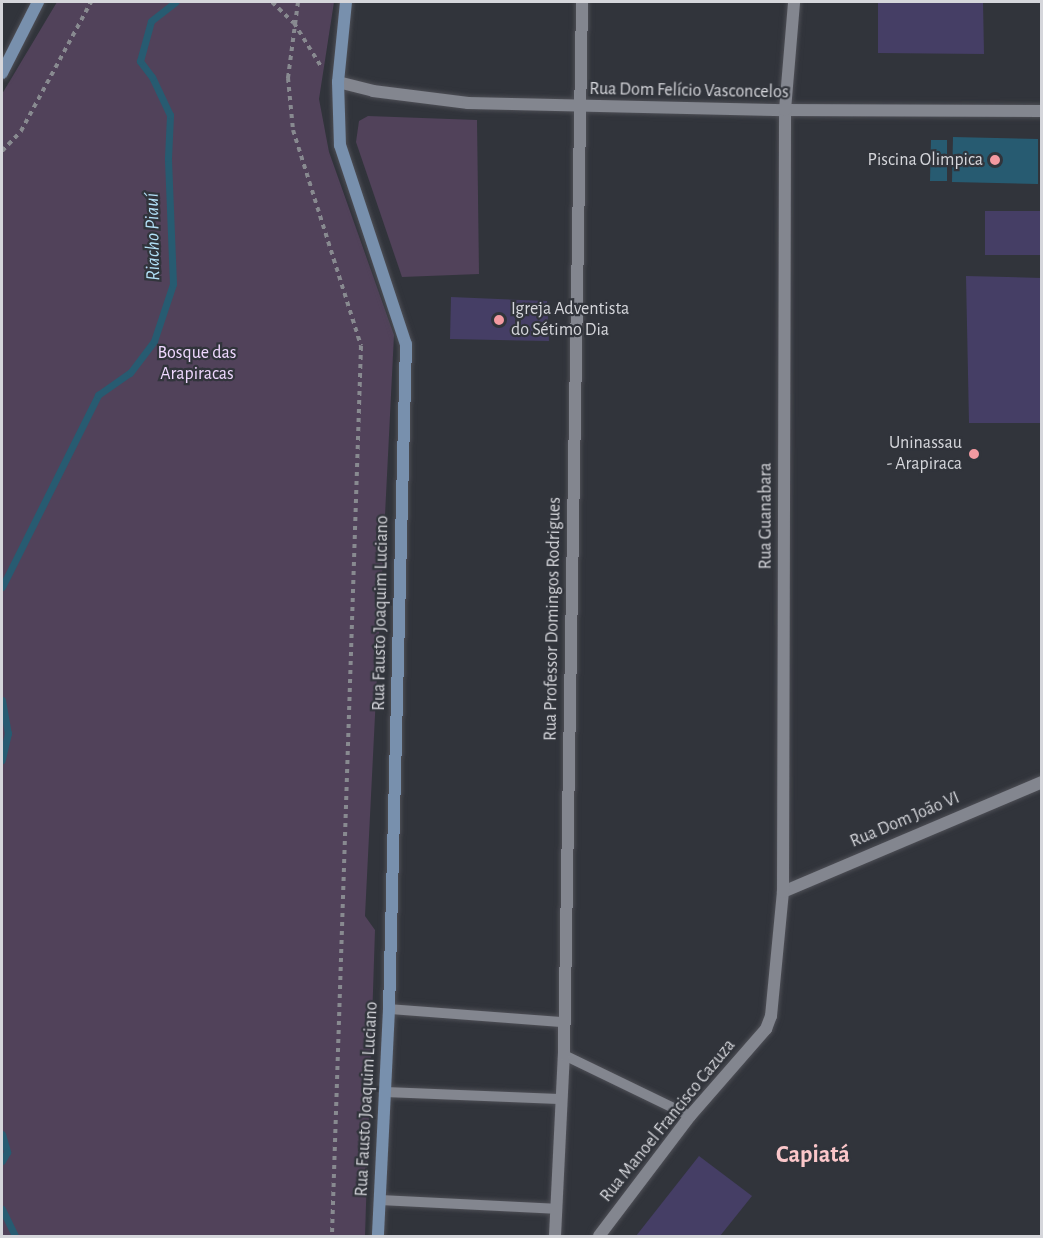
<!DOCTYPE html>
<meta charset="utf-8">
<style>
body{margin:0}
#map{position:relative;width:1043px;height:1238px;overflow:hidden;background:#31343b;font-family:"Alegreya Sans",sans-serif}
div>[style]{position:absolute}
.green>*{inset:0;background:#51425a}
.water>*{inset:0;background:#275b71}
.stream>*{height:7px;margin:-3.5px;padding:0 3.5px;transform-origin:3.5px;border-radius:3.5px;background:#275b71}
.building>*{inset:0;background:#453e65}
.path>*{height:4px;margin-top:-2px;transform-origin:0;background:repeating-linear-gradient(90deg,#888a90 0 4.5px,transparent 0 9px)}
.roads{filter:drop-shadow(0 0 2px #4e4f56) drop-shadow(0 0 2px #4e4f56)}
.lane>*{height:10px;margin:-5px;padding:0 5px;transform-origin:5px;border-radius:5px;background:#83868f}
.street>*{height:12px;margin:-6px;padding:0 6px;transform-origin:6px;border-radius:6px;background:#83868f}
.secondary>*{height:12px;margin:-6px;padding:0 6px;transform-origin:6px;border-radius:6px;background:#7890ad}
.dots>*{width:16px;height:16px;translate:-50% -50%;box-sizing:border-box;border:3px solid #31343b;border-radius:50%}
span{translate:-50% -50%;white-space:nowrap;text-align:center;line-height:1.15;-webkit-text-stroke:4.5px #31343b;paint-order:stroke}
.street-label{font-size:18px;color:#d5d6db}
.poi-label{font-size:18px;color:#d5d6db}
.right{translate:-100% -50%;text-align:right}
.left{translate:0 -50%;text-align:left}
.park-label{font-size:18px;color:#efd8ff}
.water-label{font-size:20px;color:#b1dff6;font-style:italic}
.district-label{font-size:24px;color:#fbc7ca;font-weight:700}
.frame{position:absolute;inset:0;border:3px solid #d5d6db;pointer-events:none}
</style>
<div id="map">
<div class="green">
<i style="clip-path:polygon(57px 2px,334px 2px,319px 99px,329px 152px,394px 335px,365px 916px,375px 930px,365px 1236px,2px 1236px,2px 94px)"></i>
<i style="clip-path:polygon(368px 116px,477px 120px,479px 274px,402px 277px,356px 142px,359px 121px)"></i>
</div>
<div class="water">
<i style="clip-path:polygon(953px 137px,1038px 139px,1038px 184px,952px 182px)"></i>
<i style="clip-path:polygon(931px 140px,947px 140px,947px 181px,930px 181px)"></i>
</div>
<div class="stream">
<i style="left:2px;top:587px;width:215px;rotate:-63.4deg"></i>
<i style="left:98px;top:395px;width:39px;rotate:-35deg"></i>
<i style="left:130px;top:373px;width:40px;rotate:-53deg"></i>
<i style="left:154px;top:341px;width:60px;rotate:-71.6deg"></i>
<i style="left:173px;top:284px;width:126px;rotate:-92.3deg"></i>
<i style="left:168px;top:158px;width:43px;rotate:-87.3deg"></i>
<i style="left:170px;top:115px;width:42px;rotate:-115.3deg"></i>
<i style="left:152px;top:77px;width:20px;rotate:-127deg"></i>
<i style="left:140px;top:61px;width:41px;rotate:-74.6deg"></i>
<i style="left:151px;top:21px;width:31px;rotate:-38deg"></i>
<i style="left:2px;top:700px;width:34px;rotate:80deg"></i>
<i style="left:8px;top:733px;width:28px;rotate:103deg"></i>
<i style="left:2px;top:1134px;width:19px;rotate:74deg"></i>
<i style="left:7px;top:1152px;width:10px;rotate:119deg"></i>
<i style="left:2px;top:1209px;width:30px;rotate:64deg"></i>
</div>
<div class="building">
<i style="clip-path:polygon(878px 2px,983px 2px,984px 54px,878px 53px)"></i>
<i style="clip-path:polygon(985px 211px,1042px 211px,1042px 255px,985px 255px)"></i>
<i style="clip-path:polygon(966px 276px,1042px 278px,1042px 423px,969px 423px)"></i>
<i style="clip-path:polygon(451px 297px,547px 301px,549px 341px,450px 339px)"></i>
<i style="clip-path:polygon(699px 1156px,752px 1196px,720px 1236px,636px 1236px)"></i>
</div>
<div class="path">
<i style="left:272px;top:2px;width:30px;rotate:44deg"></i>
<i style="left:294px;top:23px;width:53px;rotate:58.1deg"></i>
<i style="left:298px;top:2px;width:77px;rotate:97.5deg"></i>
<i style="left:288px;top:78px;width:52px;rotate:84.5deg"></i>
<i style="left:293px;top:130px;width:226px;rotate:72.5deg"></i>
<i style="left:361px;top:346px;width:890px;rotate:91.87deg"></i>
<i style="left:2px;top:151px;width:28px;rotate:-46deg"></i>
<i style="left:21px;top:131px;width:147px;rotate:-61.5deg"></i>
</div>
<div class="roads">
<div class="lane">
<i style="left:389px;top:1009px;width:174px;rotate:4.3deg"></i>
<i style="left:564px;top:1055px;width:140px;rotate:25.8deg"></i>
<i style="left:384px;top:1092px;width:176px;rotate:2.3deg"></i>
<i style="left:380px;top:1200px;width:175px;rotate:2.9deg"></i>
</div>
<div class="street">
<i style="left:338px;top:82px;width:36px;rotate:14deg"></i>
<i style="left:373px;top:91px;width:96px;rotate:7.2deg"></i>
<i style="left:468px;top:103px;width:317px;rotate:1.3deg"></i>
<i style="left:785px;top:110px;width:257px;rotate:0.2deg"></i>
<i style="left:783px;top:892px;width:281px;rotate:-23deg"></i>
<i style="left:555px;top:1236px;width:181px;rotate:-87.2deg"></i>
<i style="left:564px;top:1055px;width:1053px;rotate:-89.02deg"></i>
<i style="left:599px;top:1236px;width:151px;rotate:-52.8deg"></i>
<i style="left:690px;top:1116px;width:116px;rotate:-48.9deg"></i>
<i style="left:766px;top:1029px;width:14px;rotate:-69deg"></i>
<i style="left:771px;top:1016px;width:125px;rotate:-84.5deg"></i>
<i style="left:783px;top:892px;width:782px;rotate:-89.85deg"></i>
<i style="left:785px;top:110px;width:108px;rotate:-85.2deg"></i>
</div>
<div class="secondary">
<i style="left:346px;top:2px;width:80px;rotate:95.7deg"></i>
<i style="left:338px;top:82px;width:63px;rotate:88.2deg"></i>
<i style="left:340px;top:145px;width:210px;rotate:71.7deg"></i>
<i style="left:406px;top:344px;width:665px;rotate:91.46deg"></i>
<i style="left:389px;top:1009px;width:227px;rotate:92.8deg"></i>
<i style="left:2px;top:73px;width:80px;rotate:-63.1deg"></i>
</div>
</div>
<div class="dots">
<i style="left:995px;top:160px;background:#f49aa1"></i>
<i style="left:499px;top:320px;background:#f49aa1"></i>
<i style="left:974px;top:454px;background:#f49aa1"></i>
</div>
<div class="street-label">
<span style="left:689px;top:91px;rotate:1deg">Rua Dom Felício Vasconcelos</span>
<span style="left:766px;top:516px;rotate:-90deg">Rua Guanabara</span>
<span style="left:381px;top:613px;rotate:-89deg">Rua Fausto Joaquim Luciano</span>
<span style="left:553px;top:619px;rotate:-89deg">Rua Professor Domingos Rodrigues</span>
<span style="left:905px;top:820px;rotate:-23deg">Rua Dom João VI</span>
<span style="left:367px;top:1099px;rotate:-87deg">Rua Fausto Joaquim Luciano</span>
<span style="left:668px;top:1121px;rotate:-51deg">Rua Manoel Francisco Cazuza</span>
</div>
<div class="poi-label">
<span class="right" style="left:983px;top:160px">Piscina Olimpica</span>
<span class="left" style="left:511px;top:320px">Igreja Adventista<br>do Sétimo Dia</span>
<span class="right" style="left:962px;top:454px">Uninassau<br>- Arapiraca</span>
</div>
<div class="park-label">
<span style="left:197px;top:364px">Bosque das<br>Arapiracas</span>
</div>
<div class="water-label">
<span style="left:153px;top:237px;rotate:-91deg">Riacho Piauí</span>
</div>
<div class="district-label">
<span style="left:813px;top:1156px">Capiatá</span>
</div>
<div class="frame"></div>
</div>
